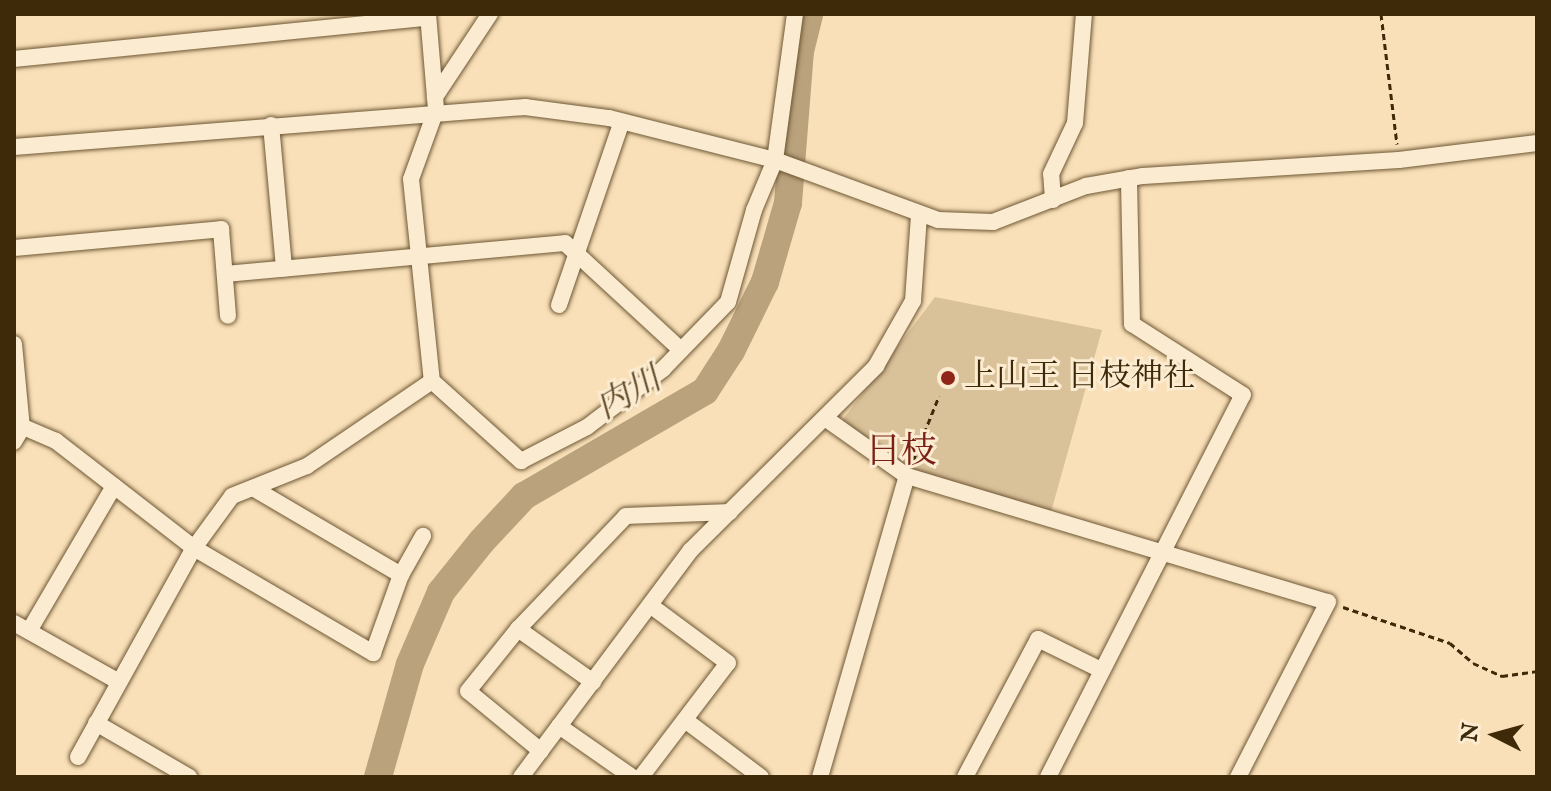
<!DOCTYPE html>
<meta charset="utf-8">
<style>
body{margin:0}
#map{position:relative;width:1551px;height:791px;overflow:hidden;background:#f9e0b8;font-family:"IM FELL English","Noto Serif JP",serif}
div>[style]{position:absolute}
.green>*{inset:0;background:#d9c19a}
.river>*{height:28px;margin:-14px;padding:0 14px;transform-origin:14px;border-radius:14px;background:#b9a27c}
.path>*{height:3px;margin-top:-1.5px;transform-origin:0;background:repeating-linear-gradient(90deg,#3e2908 0 6px,transparent 0 10px)}
.roads{filter:drop-shadow(0 0 2px #6d5734) drop-shadow(0 0 2px #6d5734)}
.minor>*{height:16px;margin:-8px;padding:0 8px;transform-origin:8px;border-radius:8px;background:#fbebd1}
.dots>*{width:22px;height:22px;translate:-50% -50%;box-sizing:border-box;border:4px solid #fbebd1;border-radius:50%}
span{translate:-50% -50%;white-space:nowrap;text-align:center;line-height:1.15;-webkit-text-stroke:6px #fbebd1;paint-order:stroke}
.poi-label{font-size:32px;color:#3e2908}
.left{translate:0 -50%;text-align:left}
.water-label{font-size:34px;color:#634d2b;font-style:italic}
.quarter-label{font-size:36px;color:#7a1f14}
.frame{position:absolute;inset:0;border:16px solid #3e2908;pointer-events:none}
.north{position:absolute;left:1455px;top:695px;width:80px;height:80px;-webkit-text-stroke:6px #fbebd1;paint-order:stroke;rotate:276deg;font-size:22px;font-weight:700;line-height:32px;text-align:center;color:#3e2908}
.north::after{content:'';display:block;margin:auto;width:28px;height:36px;background:#3e2908;clip-path:polygon(50% 0,100% 100%,50% 72%,0 100%)}
</style>
<div id="map">
<div class="green">
<i style="clip-path:polygon(935px 297px,1102px 330px,1051px 512px,905px 469px,841px 422px)"></i>
</div>
<div class="river">
<i style="left:378px;top:777px;width:117px;rotate:-74.2deg"></i>
<i style="left:410px;top:664px;width:78px;rotate:-66.7deg"></i>
<i style="left:441px;top:592px;width:65px;rotate:-51.2deg"></i>
<i style="left:482px;top:541px;width:62px;rotate:-47deg"></i>
<i style="left:524px;top:496px;width:209px;rotate:-30.1deg"></i>
<i style="left:705px;top:391px;width:48px;rotate:-57deg"></i>
<i style="left:731px;top:351px;width:77px;rotate:-63.8deg"></i>
<i style="left:765px;top:282px;width:82px;rotate:-73.8deg"></i>
<i style="left:788px;top:203px;width:152px;rotate:-85.5deg"></i>
<i style="left:800px;top:51px;width:38px;rotate:-76deg"></i>
</div>
<div class="path">
<i style="left:1381px;top:14px;width:131px;rotate:83deg"></i>
<i style="left:913px;top:461px;width:70px;rotate:-68.2deg"></i>
<i style="left:1343px;top:607px;width:113px;rotate:18.6deg"></i>
<i style="left:1450px;top:643px;width:30px;rotate:41deg"></i>
<i style="left:1473px;top:663px;width:32px;rotate:24deg"></i>
<i style="left:1502px;top:676px;width:35px;rotate:-8deg"></i>
</div>
<div class="roads">
<div class="minor">
<i style="left:428px;top:14px;width:96px;rotate:85.2deg"></i>
<i style="left:436px;top:110px;width:73px;rotate:109.9deg"></i>
<i style="left:411px;top:179px;width:203px;rotate:84.1deg"></i>
<i style="left:432px;top:381px;width:120px;rotate:42deg"></i>
<i style="left:521px;top:461px;width:74px;rotate:-27.3deg"></i>
<i style="left:587px;top:427px;width:96px;rotate:-37.3deg"></i>
<i style="left:663px;top:369px;width:93px;rotate:-45.9deg"></i>
<i style="left:728px;top:302px;width:96px;rotate:-74.2deg"></i>
<i style="left:754px;top:210px;width:54px;rotate:-67.2deg"></i>
<i style="left:775px;top:160px;width:147px;rotate:-82.2deg"></i>
<i style="left:14px;top:59px;width:416px;rotate:-5.7deg"></i>
<i style="left:435px;top:97px;width:100px;rotate:-56.5deg"></i>
<i style="left:271px;top:125px;width:144px;rotate:84.8deg"></i>
<i style="left:14px;top:147px;width:513px;rotate:-4.48deg"></i>
<i style="left:525px;top:107px;width:85px;rotate:7.5deg"></i>
<i style="left:609px;top:118px;width:171px;rotate:14.2deg"></i>
<i style="left:775px;top:160px;width:174px;rotate:20.2deg"></i>
<i style="left:938px;top:220px;width:55px;rotate:2.1deg"></i>
<i style="left:993px;top:222px;width:100px;rotate:-21.2deg"></i>
<i style="left:1086px;top:186px;width:58px;rotate:-10deg"></i>
<i style="left:1143px;top:176px;width:256px;rotate:-3.6deg"></i>
<i style="left:1399px;top:160px;width:139px;rotate:-7deg"></i>
<i style="left:1053px;top:200px;width:26px;rotate:-94deg"></i>
<i style="left:1051px;top:174px;width:56px;rotate:-64.8deg"></i>
<i style="left:1075px;top:123px;width:109px;rotate:-85.3deg"></i>
<i style="left:14px;top:248px;width:208px;rotate:-5.2deg"></i>
<i style="left:221px;top:229px;width:87px;rotate:85.4deg"></i>
<i style="left:225px;top:274px;width:341px;rotate:-5.2deg"></i>
<i style="left:565px;top:243px;width:158px;rotate:42.7deg"></i>
<i style="left:559px;top:305px;width:194px;rotate:-71.1deg"></i>
<i style="left:14px;top:344px;width:84px;rotate:84.6deg"></i>
<i style="left:22px;top:428px;width:16px;rotate:120deg"></i>
<i style="left:825px;top:418px;width:100px;rotate:35.3deg"></i>
<i style="left:907px;top:476px;width:439px;rotate:16.7deg"></i>
<i style="left:1328px;top:602px;width:197px;rotate:117.2deg"></i>
<i style="left:14px;top:423px;width:46px;rotate:23.2deg"></i>
<i style="left:56px;top:441px;width:175px;rotate:37.8deg"></i>
<i style="left:194px;top:548px;width:208px;rotate:30.4deg"></i>
<i style="left:373px;top:653px;width:83px;rotate:-70.3deg"></i>
<i style="left:401px;top:575px;width:45px;rotate:-60.6deg"></i>
<i style="left:253px;top:488px;width:172px;rotate:30.4deg"></i>
<i style="left:14px;top:623px;width:120px;rotate:29.3deg"></i>
<i style="left:518px;top:629px;width:92px;rotate:35.2deg"></i>
<i style="left:29px;top:631px;width:168px;rotate:-59.6deg"></i>
<i style="left:685px;top:720px;width:95px;rotate:36.9deg"></i>
<i style="left:96px;top:723px;width:108px;rotate:30.1deg"></i>
<i style="left:559px;top:726px;width:89px;rotate:34.9deg"></i>
<i style="left:541px;top:751px;width:94px;rotate:-140.6deg"></i>
<i style="left:468px;top:691px;width:80px;rotate:-51.1deg"></i>
<i style="left:518px;top:629px;width:156px;rotate:-46.3deg"></i>
<i style="left:626px;top:516px;width:104px;rotate:-2.2deg"></i>
<i style="left:78px;top:757px;width:239px;rotate:-61deg"></i>
<i style="left:194px;top:548px;width:64px;rotate:-53.8deg"></i>
<i style="left:232px;top:496px;width:81px;rotate:-21.8deg"></i>
<i style="left:307px;top:466px;width:151px;rotate:-34.2deg"></i>
<i style="left:521px;top:777px;width:284px;rotate:-53.2deg"></i>
<i style="left:691px;top:550px;width:261px;rotate:-44.8deg"></i>
<i style="left:876px;top:366px;width:75px;rotate:-60.4deg"></i>
<i style="left:913px;top:301px;width:86px;rotate:-86deg"></i>
<i style="left:641px;top:777px;width:143px;rotate:-52.7deg"></i>
<i style="left:728px;top:663px;width:97px;rotate:-143.4deg"></i>
<i style="left:820px;top:777px;width:313px;rotate:-73.9deg"></i>
<i style="left:965px;top:777px;width:156px;rotate:-62.1deg"></i>
<i style="left:1038px;top:639px;width:70px;rotate:26.2deg"></i>
<i style="left:1048px;top:777px;width:429px;rotate:-63deg"></i>
<i style="left:1243px;top:395px;width:132px;rotate:-147.4deg"></i>
<i style="left:1132px;top:324px;width:146px;rotate:-91.2deg"></i>
</div>
</div>
<div class="dots">
<i style="left:948px;top:378px;background:#8f2418"></i>
</div>
<div class="poi-label">
<span class="left" style="left:964px;top:378px">上山王 日枝神社</span>
</div>
<div class="water-label">
<span style="left:629px;top:394px;rotate:-30deg">内川</span>
</div>
<div class="quarter-label">
<span style="left:901px;top:453px">日枝</span>
</div>
<div class="frame"></div>
<div class="north">N</div>
</div>
